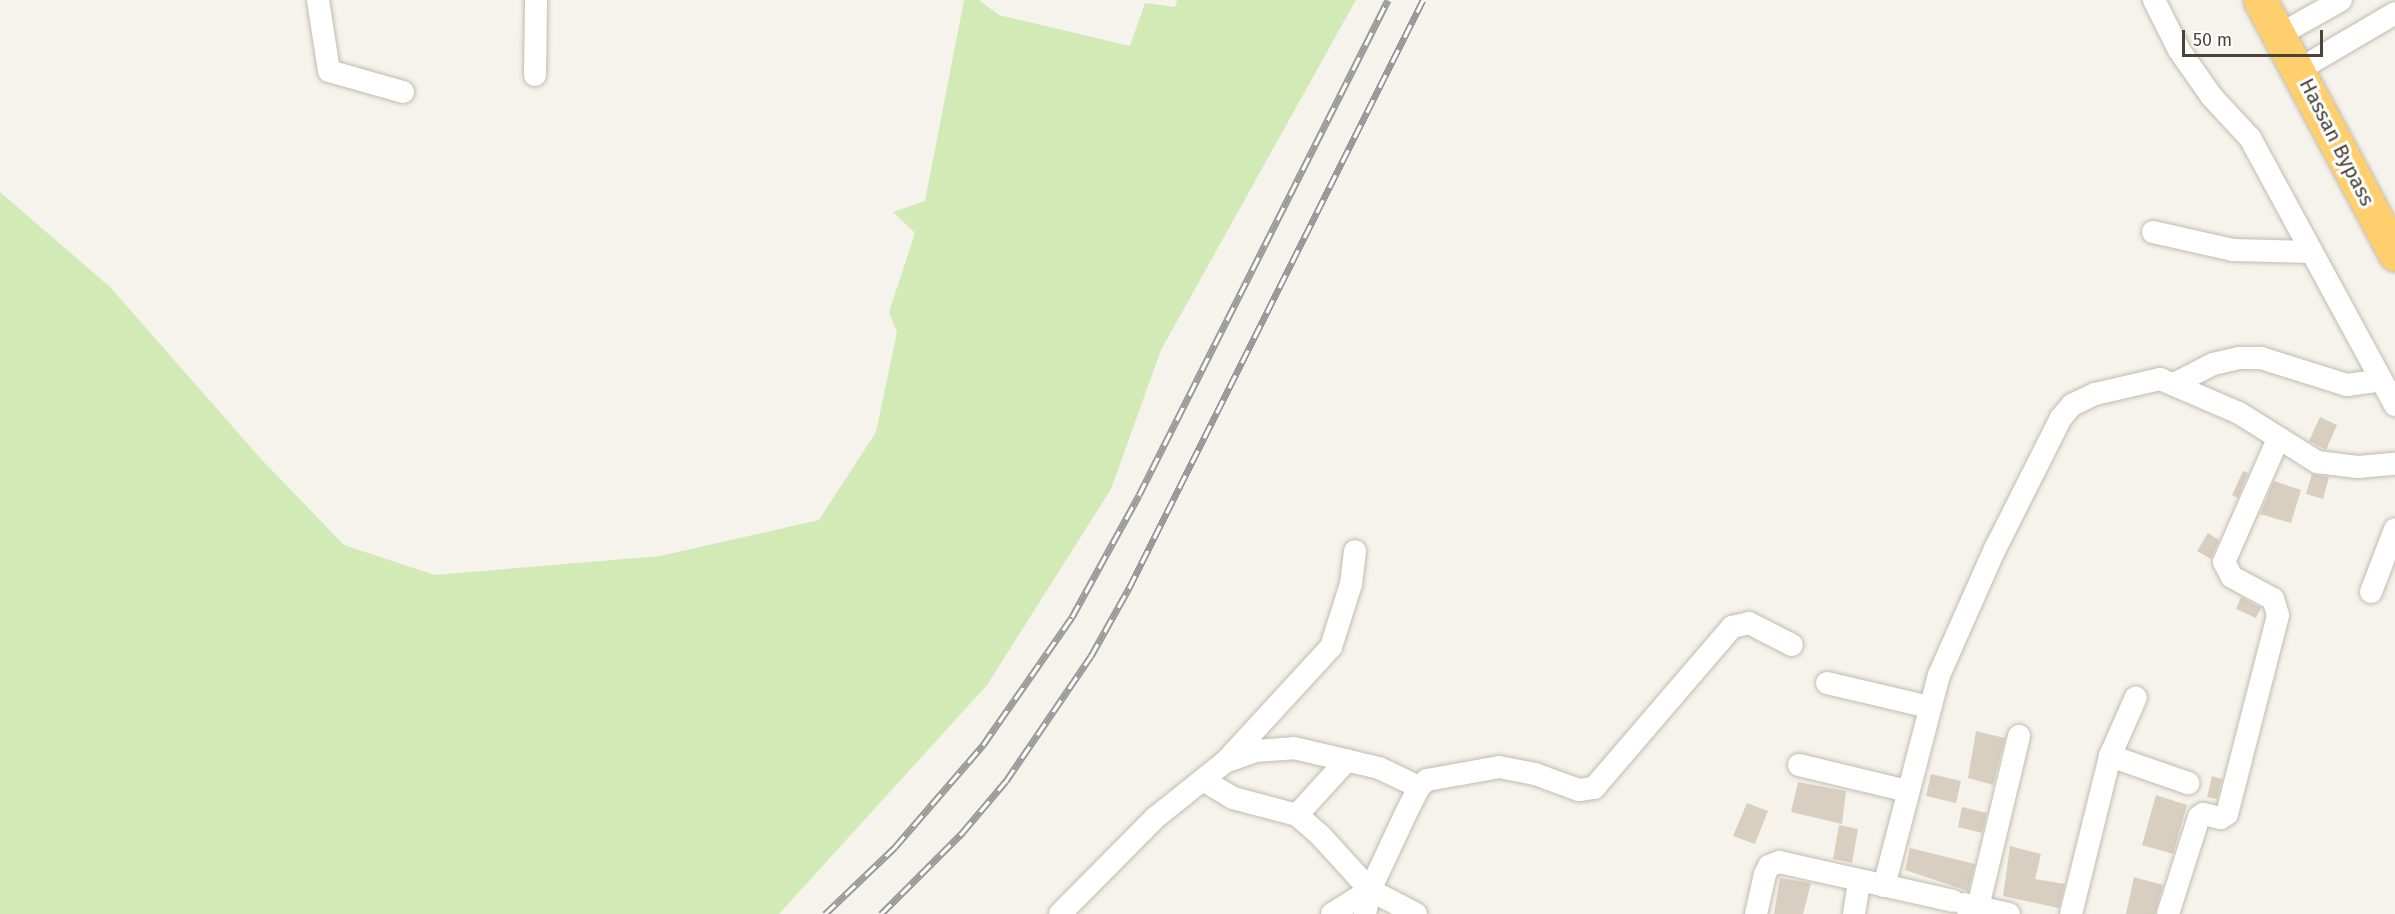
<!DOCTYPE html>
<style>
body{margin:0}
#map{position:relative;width:2395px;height:914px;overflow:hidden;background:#f6f3ec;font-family:"Fira Sans",sans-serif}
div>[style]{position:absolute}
.green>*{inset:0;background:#d2eab5}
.building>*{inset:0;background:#d8cfc1}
.roads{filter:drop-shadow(0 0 2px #c2bbae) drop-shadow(0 0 2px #c2bbae)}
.minor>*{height:22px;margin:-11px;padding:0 11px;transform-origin:11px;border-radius:11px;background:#fff}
.highway>*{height:33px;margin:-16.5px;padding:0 16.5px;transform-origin:16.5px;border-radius:16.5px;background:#ffcf6e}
.rail>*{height:7px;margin-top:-3.5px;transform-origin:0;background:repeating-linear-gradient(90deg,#fff 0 14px,#9a9a9a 0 28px);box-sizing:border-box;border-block:2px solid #9a9a9a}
span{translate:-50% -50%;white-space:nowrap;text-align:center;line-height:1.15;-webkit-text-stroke:6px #fff;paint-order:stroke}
.street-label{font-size:21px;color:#4b4439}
.scale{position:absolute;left:2182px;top:30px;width:141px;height:27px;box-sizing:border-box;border:3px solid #4b4439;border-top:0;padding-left:8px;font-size:18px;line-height:21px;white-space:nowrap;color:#4b4439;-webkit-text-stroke:4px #fff;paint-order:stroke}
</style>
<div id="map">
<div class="green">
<i style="clip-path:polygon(964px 0,979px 0,999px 15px,1130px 46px,1145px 3px,1175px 7px,1177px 0,1356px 0,1161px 350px,1111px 489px,987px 685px,779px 914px,0 914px,0 192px,110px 287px,261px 459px,344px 545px,435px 575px,660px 556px,819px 520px,876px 432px,897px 332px,889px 312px,915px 233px,893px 212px,925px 201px)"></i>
</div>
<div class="building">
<i style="clip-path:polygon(2320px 417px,2337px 425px,2326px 450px,2309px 441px)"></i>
<i style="clip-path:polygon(2243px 471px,2248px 473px,2238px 498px,2232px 495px)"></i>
<i style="clip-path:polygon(2312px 474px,2329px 477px,2323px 499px,2306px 494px)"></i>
<i style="clip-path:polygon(2274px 481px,2301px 490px,2291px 523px,2260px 514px)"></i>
<i style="clip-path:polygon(2208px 533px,2219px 540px,2211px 559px,2197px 551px)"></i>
<i style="clip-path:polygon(2241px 597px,2261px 608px,2256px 618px,2236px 609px)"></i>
<i style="clip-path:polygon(1976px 731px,2005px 738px,1993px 785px,1968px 778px)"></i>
<i style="clip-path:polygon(1931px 774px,1961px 781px,1956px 803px,1926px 796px)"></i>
<i style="clip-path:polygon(2212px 776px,2222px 779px,2217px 799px,2207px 797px)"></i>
<i style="clip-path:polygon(1798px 782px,1846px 791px,1842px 824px,1791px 812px)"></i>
<i style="clip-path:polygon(2156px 795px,2187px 805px,2173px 854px,2142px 845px)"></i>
<i style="clip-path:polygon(1747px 803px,1768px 811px,1755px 844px,1733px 836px)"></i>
<i style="clip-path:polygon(1962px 807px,1987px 813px,1982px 833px,1958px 827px)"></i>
<i style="clip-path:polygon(1839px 825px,1858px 829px,1852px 863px,1833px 859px)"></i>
<i style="clip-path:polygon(2010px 846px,2041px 854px,2035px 879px,2065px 884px,2059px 908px,2003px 896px)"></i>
<i style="clip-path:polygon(1910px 848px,1975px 864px,1968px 891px,1905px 870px)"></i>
<i style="clip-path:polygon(2134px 877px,2163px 885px,2155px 914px,2126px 914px)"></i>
<i style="clip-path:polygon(1780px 878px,1811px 883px,1803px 914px,1774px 914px)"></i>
</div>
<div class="roads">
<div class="minor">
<i style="left:318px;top:0;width:72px;rotate:81.2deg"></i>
<i style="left:329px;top:71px;width:77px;rotate:15.8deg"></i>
<i style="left:2154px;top:0;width:56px;rotate:63.4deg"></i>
<i style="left:2179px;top:50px;width:57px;rotate:54.9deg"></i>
<i style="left:2212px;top:97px;width:56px;rotate:47.2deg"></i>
<i style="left:2250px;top:138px;width:304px;rotate:61.5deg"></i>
<i style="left:2279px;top:35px;width:71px;rotate:-29.4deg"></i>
<i style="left:2300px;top:69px;width:110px;rotate:-30.5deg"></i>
<i style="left:535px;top:75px;width:75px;rotate:-89.2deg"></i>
<i style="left:2153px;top:232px;width:82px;rotate:12.7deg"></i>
<i style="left:2233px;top:250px;width:78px;rotate:1.5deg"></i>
<i style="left:2174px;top:384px;width:44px;rotate:-27.1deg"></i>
<i style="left:2213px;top:364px;width:27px;rotate:-13deg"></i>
<i style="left:2239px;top:358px;width:22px"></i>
<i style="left:2261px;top:358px;width:90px;rotate:17.4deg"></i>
<i style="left:2347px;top:385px;width:34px;rotate:-8deg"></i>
<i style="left:2371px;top:592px;width:67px;rotate:-69.1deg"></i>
<i style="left:1827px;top:683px;width:105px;rotate:13.2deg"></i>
<i style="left:2110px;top:756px;width:83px;rotate:19.1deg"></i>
<i style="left:1228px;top:759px;width:152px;rotate:-47.4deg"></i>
<i style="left:1331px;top:647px;width:66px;rotate:-72.4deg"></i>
<i style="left:1351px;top:584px;width:33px;rotate:-83deg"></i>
<i style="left:1799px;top:765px;width:111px;rotate:13.5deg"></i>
<i style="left:1203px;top:780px;width:35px;rotate:31deg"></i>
<i style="left:1233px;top:798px;width:66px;rotate:14.9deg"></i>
<i style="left:1297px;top:815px;width:30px;rotate:41deg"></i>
<i style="left:1320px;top:835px;width:74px;rotate:47.7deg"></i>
<i style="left:1370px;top:890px;width:52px;rotate:27.6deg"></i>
<i style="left:1297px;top:815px;width:74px;rotate:-47.7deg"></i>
<i style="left:1884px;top:886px;width:218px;rotate:-75.4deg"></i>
<i style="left:1939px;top:675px;width:136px;rotate:-66.1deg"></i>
<i style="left:1994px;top:551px;width:149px;rotate:-63.3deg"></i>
<i style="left:2061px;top:418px;width:17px;rotate:-50deg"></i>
<i style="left:2072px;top:405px;width:25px;rotate:-26deg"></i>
<i style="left:2095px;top:394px;width:67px;rotate:-13deg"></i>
<i style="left:2160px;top:379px;width:86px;rotate:23.3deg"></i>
<i style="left:2239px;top:413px;width:92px;rotate:32.1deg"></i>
<i style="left:2317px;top:462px;width:41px;rotate:7deg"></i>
<i style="left:2358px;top:467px;width:37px;rotate:-5deg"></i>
<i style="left:1964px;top:904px;width:46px;rotate:12.5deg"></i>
<i style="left:1978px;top:907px;width:176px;rotate:-76.5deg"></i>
<i style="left:1060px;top:914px;width:135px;rotate:-45.3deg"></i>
<i style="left:1155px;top:818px;width:90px;rotate:-38.7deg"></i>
<i style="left:1225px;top:762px;width:32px;rotate:-20deg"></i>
<i style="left:1255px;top:751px;width:39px;rotate:-4deg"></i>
<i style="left:1294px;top:748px;width:87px;rotate:13.2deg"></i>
<i style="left:1379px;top:768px;width:44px;rotate:25.4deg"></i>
<i style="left:1332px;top:914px;width:45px;rotate:-32.3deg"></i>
<i style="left:1365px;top:914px;width:25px;rotate:-78deg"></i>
<i style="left:1370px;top:890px;width:85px;rotate:-64.9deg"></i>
<i style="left:1406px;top:813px;width:29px;rotate:-63deg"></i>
<i style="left:1419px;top:787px;width:11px;rotate:-41deg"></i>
<i style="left:1427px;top:780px;width:73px;rotate:-10.2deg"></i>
<i style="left:1499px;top:767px;width:37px;rotate:11deg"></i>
<i style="left:1535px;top:774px;width:47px;rotate:20deg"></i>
<i style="left:1579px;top:790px;width:15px;rotate:-8deg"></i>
<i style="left:1594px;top:788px;width:212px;rotate:-49.4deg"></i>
<i style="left:1732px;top:627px;width:17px;rotate:-13deg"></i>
<i style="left:1749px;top:623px;width:48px;rotate:27.1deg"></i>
<i style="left:1756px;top:914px;width:41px;rotate:-77.3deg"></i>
<i style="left:1765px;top:874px;width:9px;rotate:-63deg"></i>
<i style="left:1769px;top:866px;width:11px;rotate:-22deg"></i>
<i style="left:1779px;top:862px;width:178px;rotate:12.6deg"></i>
<i style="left:1854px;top:914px;width:33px;rotate:-81deg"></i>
<i style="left:2071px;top:914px;width:163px;rotate:-76.1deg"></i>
<i style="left:2110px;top:756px;width:64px;rotate:-66.2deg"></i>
<i style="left:2168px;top:914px;width:102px;rotate:-72.3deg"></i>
<i style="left:2199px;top:817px;width:5px;rotate:-37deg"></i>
<i style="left:2203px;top:814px;width:18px;rotate:13deg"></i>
<i style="left:2221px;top:818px;width:7px;rotate:-34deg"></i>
<i style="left:2227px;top:814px;width:205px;rotate:-75.6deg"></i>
<i style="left:2278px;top:615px;width:17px;rotate:-107deg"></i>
<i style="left:2273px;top:599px;width:47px;rotate:-151.8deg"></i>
<i style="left:2232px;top:577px;width:17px;rotate:-118deg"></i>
<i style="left:2224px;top:562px;width:134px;rotate:-66.3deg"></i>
</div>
<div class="highway">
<i style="left:2260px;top:0;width:288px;rotate:62deg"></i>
</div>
</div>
<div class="rail">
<i style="left:825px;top:914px;width:97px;rotate:-43.7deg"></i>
<i style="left:895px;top:847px;width:135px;rotate:-49.2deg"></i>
<i style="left:983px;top:745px;width:156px;rotate:-55.2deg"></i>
<i style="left:1072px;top:617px;width:139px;rotate:-61.2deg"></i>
<i style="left:1139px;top:495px;width:554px;rotate:-63.3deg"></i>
<i style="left:881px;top:914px;width:115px;rotate:-45deg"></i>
<i style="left:962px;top:833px;width:68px;rotate:-49.8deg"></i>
<i style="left:1006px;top:781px;width:151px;rotate:-55.8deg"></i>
<i style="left:1091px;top:656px;width:78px;rotate:-60.8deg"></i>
<i style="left:1129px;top:588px;width:657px;rotate:-63.43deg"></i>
</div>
<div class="street-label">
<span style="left:2337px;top:142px;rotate:63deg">Hassan Bypass</span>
</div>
<div class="scale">50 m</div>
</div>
